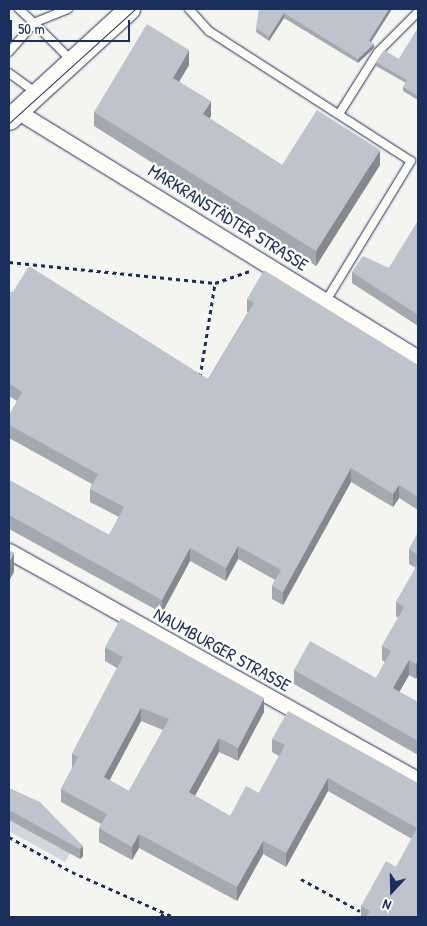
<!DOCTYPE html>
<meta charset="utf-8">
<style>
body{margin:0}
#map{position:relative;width:427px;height:926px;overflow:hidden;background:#f4f4f1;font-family:"Patrick Hand",sans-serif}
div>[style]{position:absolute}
.green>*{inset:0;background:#d4d6db}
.path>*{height:3px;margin-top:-1.5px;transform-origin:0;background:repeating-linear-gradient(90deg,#1b2f5e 0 4px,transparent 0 8px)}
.roads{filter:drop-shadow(0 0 1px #1b2f5e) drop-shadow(0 0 1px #1b2f5e)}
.service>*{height:8px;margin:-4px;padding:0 4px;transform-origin:4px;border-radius:4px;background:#fdfcf7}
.minor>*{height:15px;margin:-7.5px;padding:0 7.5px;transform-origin:7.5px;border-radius:7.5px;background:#fdfcf7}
.secondary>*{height:21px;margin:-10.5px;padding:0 10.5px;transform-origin:10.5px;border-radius:10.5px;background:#fdfcf7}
.tram>*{height:1px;margin:-0.5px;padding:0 0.5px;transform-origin:0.5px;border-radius:0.5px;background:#1b2f5e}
.wall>*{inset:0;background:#a4a8af}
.shaded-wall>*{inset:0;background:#86888f}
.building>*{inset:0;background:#bfc3cc}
span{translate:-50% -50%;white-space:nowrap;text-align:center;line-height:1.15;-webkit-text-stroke:5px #fdfcf7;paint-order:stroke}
.street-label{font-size:18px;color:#1b2f5e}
.frame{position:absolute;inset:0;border:10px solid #1b2f5e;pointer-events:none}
.north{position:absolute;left:367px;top:866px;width:50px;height:50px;-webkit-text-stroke:4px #fdfcf7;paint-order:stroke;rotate:201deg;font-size:14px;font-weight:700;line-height:20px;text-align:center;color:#1b2f5e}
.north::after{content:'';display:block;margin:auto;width:18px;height:22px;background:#1b2f5e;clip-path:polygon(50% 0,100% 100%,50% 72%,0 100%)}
.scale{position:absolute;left:10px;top:20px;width:120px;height:22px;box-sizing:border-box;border:2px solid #1b2f5e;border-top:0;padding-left:6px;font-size:15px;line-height:18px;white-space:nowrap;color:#1b2f5e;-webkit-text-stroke:4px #fdfcf7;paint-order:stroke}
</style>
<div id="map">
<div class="green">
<i style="clip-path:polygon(9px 820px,70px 853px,65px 862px,9px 831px)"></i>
</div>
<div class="path">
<i style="left:9px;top:262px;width:207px;rotate:5.8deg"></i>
<i style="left:200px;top:377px;width:95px;rotate:-80.9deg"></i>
<i style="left:215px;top:283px;width:36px;rotate:-19deg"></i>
<i style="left:9px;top:837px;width:72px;rotate:29.1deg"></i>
<i style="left:72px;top:872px;width:111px;rotate:23.8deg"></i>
<i style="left:301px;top:879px;width:67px;rotate:28.5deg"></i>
<i style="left:161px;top:917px;width:6px;rotate:-59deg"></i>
</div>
<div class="roads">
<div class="service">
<i style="left:68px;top:9px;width:37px;rotate:158deg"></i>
<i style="left:34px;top:23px;width:54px;rotate:45deg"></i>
<i style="left:189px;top:9px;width:30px;rotate:48deg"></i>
<i style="left:209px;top:31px;width:240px;rotate:32.8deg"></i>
<i style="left:411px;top:161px;width:164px;rotate:121.3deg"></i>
<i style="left:9px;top:52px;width:38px;rotate:-49deg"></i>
<i style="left:34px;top:23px;width:21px;rotate:-137deg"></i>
<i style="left:9px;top:73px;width:32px;rotate:36deg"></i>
<i style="left:339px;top:114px;width:73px;rotate:-57.8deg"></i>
<i style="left:378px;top:52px;width:57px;rotate:-45deg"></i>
</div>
<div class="minor">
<i style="left:17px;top:111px;width:471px;rotate:31.6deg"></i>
<i style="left:9px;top:551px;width:469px;rotate:29.2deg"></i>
</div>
<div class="secondary">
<i style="left:9px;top:119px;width:163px;rotate:-42.5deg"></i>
</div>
</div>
<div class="tram">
<i style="left:9px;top:123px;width:170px;rotate:-42.1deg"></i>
</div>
<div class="wall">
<i style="clip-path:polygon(257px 9px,392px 9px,371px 42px,374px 48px,358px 63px,284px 18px,269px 41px,256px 32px,259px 10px)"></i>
<i style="clip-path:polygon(418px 28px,418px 100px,403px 91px,403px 87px,406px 83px,376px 66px,376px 62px,399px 59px)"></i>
<i style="clip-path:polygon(189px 65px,179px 81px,211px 116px,209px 118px,282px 165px,380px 165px,316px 266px,94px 126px,94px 112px)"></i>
<i style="clip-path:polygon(418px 221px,418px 326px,352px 283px,352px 272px,389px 268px)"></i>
<i style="clip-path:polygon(9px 291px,208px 379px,248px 312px,247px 312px,247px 299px,418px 365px,418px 510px,399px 498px,393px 507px,351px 482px,283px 605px,272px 599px,272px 586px,275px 580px,238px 559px,226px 581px,190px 561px,162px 613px,9px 529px,9px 480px,109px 535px,119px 517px,90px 502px,90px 489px,92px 484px,9px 438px,9px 416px,17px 401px,9px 396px)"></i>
<i style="clip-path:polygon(418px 533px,418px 674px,416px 679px,409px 675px,399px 692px,418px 702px,418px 755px,294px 684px,294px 670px,376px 678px,385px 662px,382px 660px,382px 646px,398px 618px,396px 616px,396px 602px,416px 568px,409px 564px,409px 549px)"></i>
<i style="clip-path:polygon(evenodd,105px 647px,264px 712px,238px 761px,219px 752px,195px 796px,230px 816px,259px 793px,279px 756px,272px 752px,272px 739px,418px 783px,418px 917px,361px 917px,361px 906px,396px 867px,412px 839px,328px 791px,286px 867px,263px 854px,237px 901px,139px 848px,132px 860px,99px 842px,99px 828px,101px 824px,61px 802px,61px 789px,72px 768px,72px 754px,117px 668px,105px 661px,105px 647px,141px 721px,163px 730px,129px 791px,109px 780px,141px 721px)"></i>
<i style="clip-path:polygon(9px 788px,83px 846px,83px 856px,80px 859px,9px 820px)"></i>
</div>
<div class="shaded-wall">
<i style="clip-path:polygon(389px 9px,392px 9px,369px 45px,369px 41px)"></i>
<i style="clip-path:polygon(284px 13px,284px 18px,269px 41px,269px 37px)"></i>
<i style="clip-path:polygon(374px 44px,374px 48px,358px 63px,358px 59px)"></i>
<i style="clip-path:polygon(189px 50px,189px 65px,173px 92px,173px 78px)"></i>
<i style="clip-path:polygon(211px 101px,211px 116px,203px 129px,203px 114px)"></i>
<i style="clip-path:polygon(380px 150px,380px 165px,316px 266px,316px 251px)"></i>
<i style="clip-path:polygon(351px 468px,351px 482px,283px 605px,283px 592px)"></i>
<i style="clip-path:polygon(399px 485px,399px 498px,393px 507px,393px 494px)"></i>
<i style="clip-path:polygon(238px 546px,238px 559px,226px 581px,226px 568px)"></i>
<i style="clip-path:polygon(190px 548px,190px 561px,162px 613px,162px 600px)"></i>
<i style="clip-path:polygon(14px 553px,14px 572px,9px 581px,9px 562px)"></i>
<i style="clip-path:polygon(409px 660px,409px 675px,393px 703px,393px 688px)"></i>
<i style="clip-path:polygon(418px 660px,418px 674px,416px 679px,416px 664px)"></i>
<i style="clip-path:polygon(264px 698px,264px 712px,238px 761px,238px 748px)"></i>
<i style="clip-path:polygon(141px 708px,141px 721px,104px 791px,104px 777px)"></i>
<i style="clip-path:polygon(219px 738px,219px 752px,189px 806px,189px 792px)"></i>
<i style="clip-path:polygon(328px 778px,328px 791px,286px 867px,286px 853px)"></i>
<i style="clip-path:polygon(139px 834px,139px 848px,132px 860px,132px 847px)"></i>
<i style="clip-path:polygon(263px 841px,263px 854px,237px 901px,237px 887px)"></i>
<i style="clip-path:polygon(83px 846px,83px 856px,80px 859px,80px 849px)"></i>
</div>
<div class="building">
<i style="clip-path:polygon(259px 9px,389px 9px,369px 41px,374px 44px,358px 59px,284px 13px,269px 37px,256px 28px)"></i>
<i style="clip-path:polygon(147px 24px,189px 50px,173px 78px,211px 101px,203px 114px,282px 165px,317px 110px,380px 150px,316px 251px,94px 112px)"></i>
<i style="clip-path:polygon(418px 28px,418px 96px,403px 87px,407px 80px,376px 62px,384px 50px,399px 59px)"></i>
<i style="clip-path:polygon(418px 221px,418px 315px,352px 272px,363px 256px,389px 268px)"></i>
<i style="clip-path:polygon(29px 266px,208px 379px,254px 303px,247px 299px,264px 270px,418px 365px,418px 497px,399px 485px,393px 494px,351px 468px,283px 592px,272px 586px,281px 570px,238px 546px,226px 568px,190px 548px,162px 600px,9px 515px,9px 480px,109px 535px,124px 507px,90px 489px,98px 474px,9px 425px,9px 416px,22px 392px,9px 383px,9px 291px,12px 293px)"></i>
<i style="clip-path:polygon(418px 533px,418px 555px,409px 549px)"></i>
<i style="clip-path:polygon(9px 550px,14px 553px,9px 562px)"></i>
<i style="clip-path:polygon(418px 563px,418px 660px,416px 664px,409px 660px,393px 688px,418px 702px,418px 741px,294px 670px,310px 641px,376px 678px,391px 651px,382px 646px,404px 607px,396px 602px)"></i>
<i style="clip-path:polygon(evenodd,121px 618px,264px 698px,238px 748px,219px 738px,189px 792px,230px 816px,246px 786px,259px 793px,285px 745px,272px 739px,288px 711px,418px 783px,418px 917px,366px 917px,370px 911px,361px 906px,386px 861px,396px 867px,417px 828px,328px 778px,286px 853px,263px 841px,237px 887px,139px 834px,132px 847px,99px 828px,107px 814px,61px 789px,78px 757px,72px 754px,123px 657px,105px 647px,121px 618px,141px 708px,169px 719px,129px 791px,104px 777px,141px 708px)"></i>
<i style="clip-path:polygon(9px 788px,40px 802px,83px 846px,80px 849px,9px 810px)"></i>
</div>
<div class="street-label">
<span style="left:228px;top:218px;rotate:32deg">MARKRANSTÄDTER STRASSE</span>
<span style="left:222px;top:650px;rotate:29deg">NAUMBURGER STRASSE</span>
</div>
<div class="frame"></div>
<div class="north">N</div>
<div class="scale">50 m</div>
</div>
